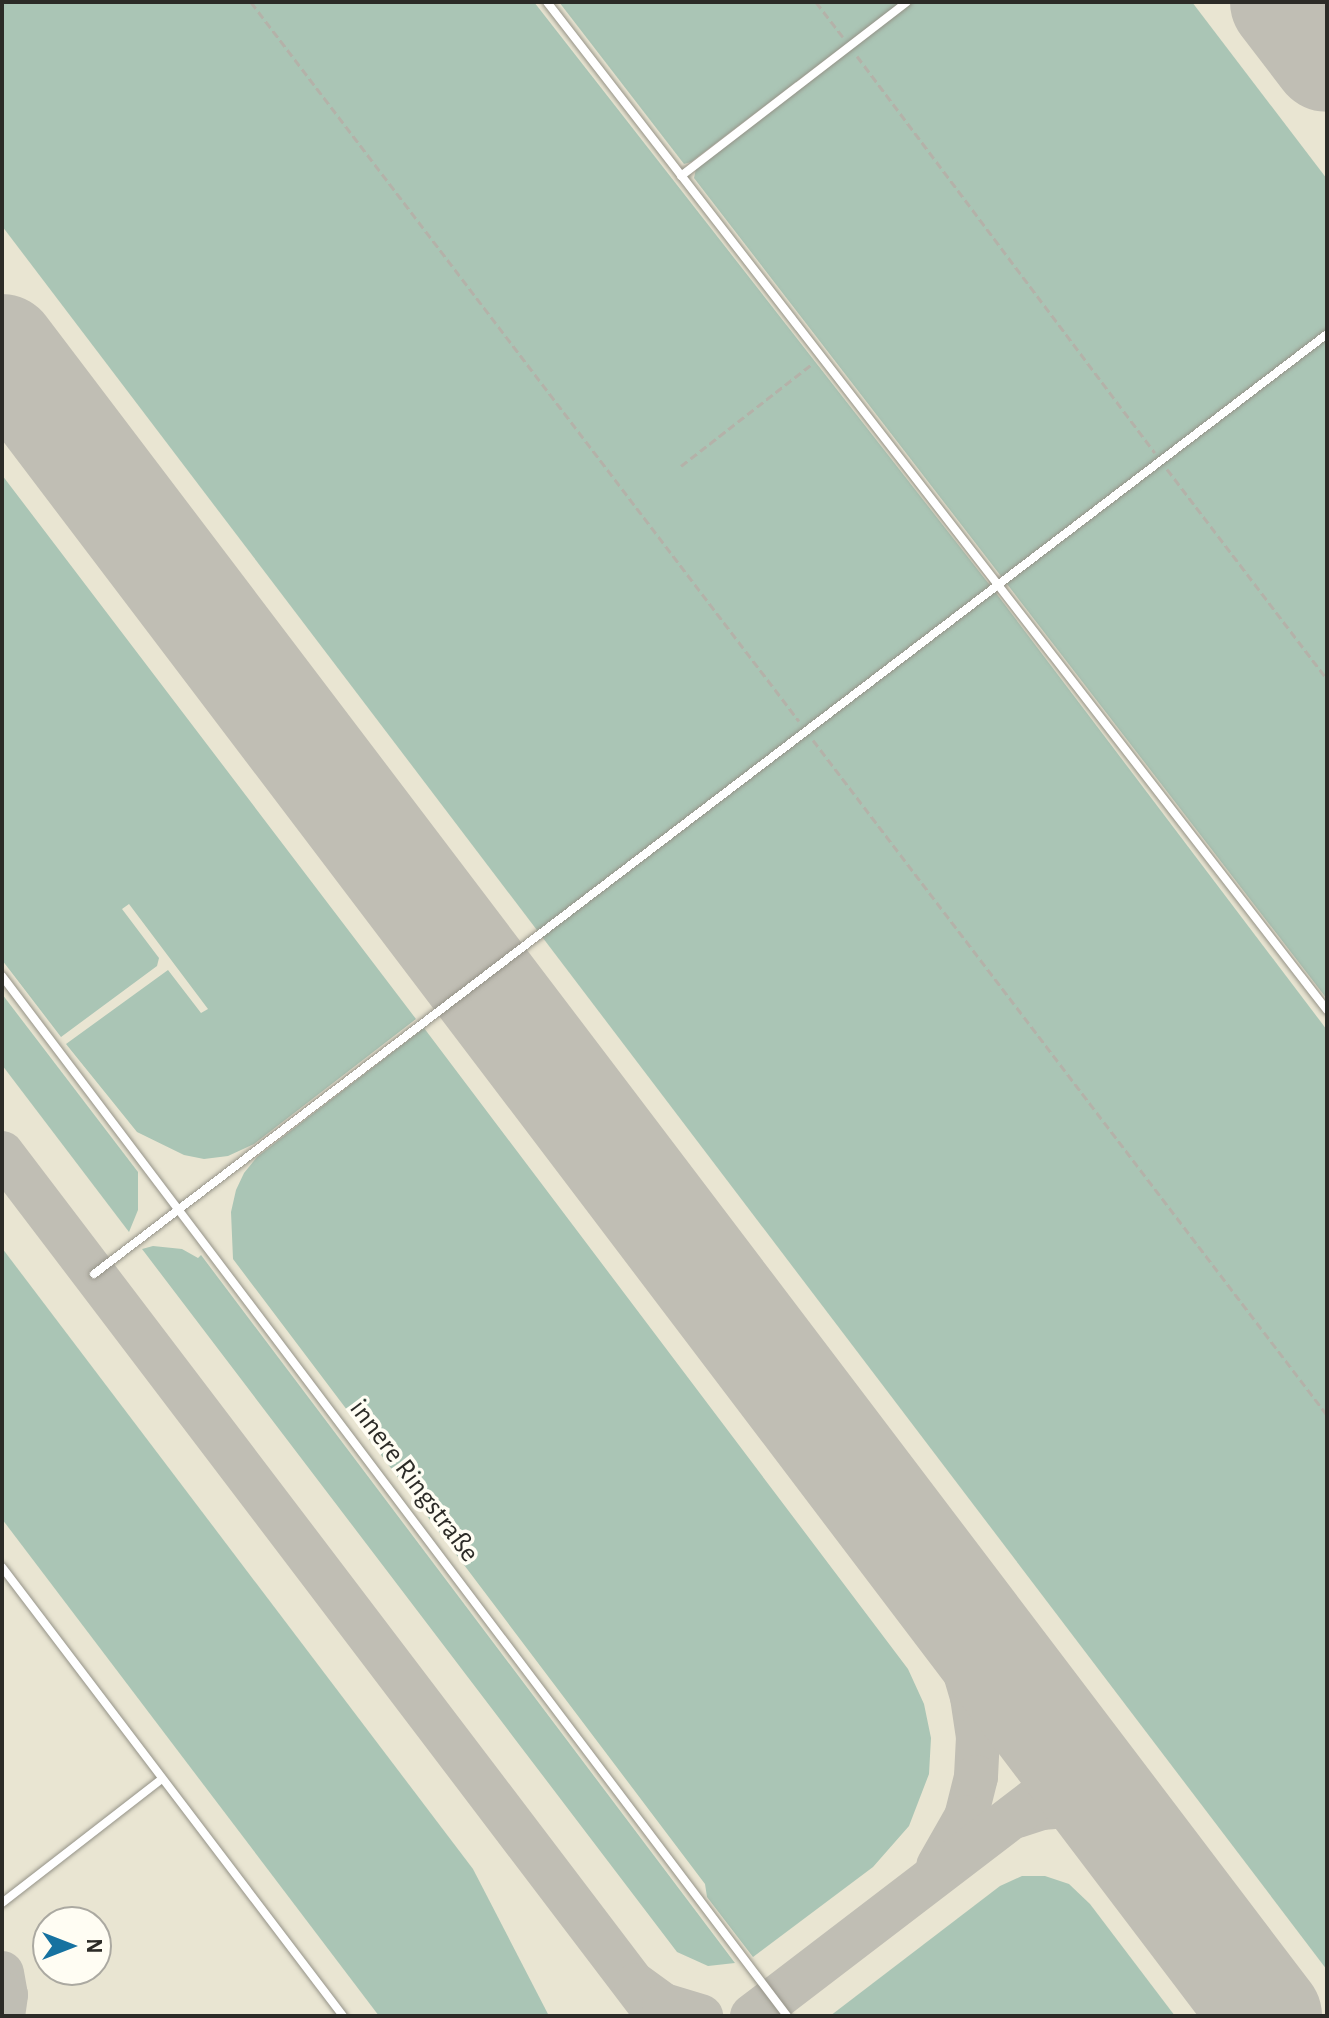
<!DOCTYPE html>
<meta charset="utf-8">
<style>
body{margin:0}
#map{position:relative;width:1329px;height:2018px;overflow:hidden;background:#f2f0e4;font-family:"Alegreya Sans",sans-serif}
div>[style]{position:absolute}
.built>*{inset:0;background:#e9e5d2}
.green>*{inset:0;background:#aac5b5}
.taxiway>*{height:44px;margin:-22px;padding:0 22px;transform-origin:22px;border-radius:22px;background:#c0beb4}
.runway>*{height:110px;margin:-55px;padding:0 55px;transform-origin:55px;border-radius:55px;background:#c0beb4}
.path>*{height:3px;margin-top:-1.5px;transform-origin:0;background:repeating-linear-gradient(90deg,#b4b2a9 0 8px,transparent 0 12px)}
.roads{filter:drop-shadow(0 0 2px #959388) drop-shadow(0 0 2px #959388)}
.lane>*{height:8px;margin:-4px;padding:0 4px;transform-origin:4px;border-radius:4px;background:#fff}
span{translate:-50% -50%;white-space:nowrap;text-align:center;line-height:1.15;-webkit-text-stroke:7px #fffdf3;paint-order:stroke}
.street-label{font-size:28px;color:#2c2b27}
.frame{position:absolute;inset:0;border:4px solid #2c2b27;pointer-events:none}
.north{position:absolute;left:32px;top:1906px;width:80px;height:80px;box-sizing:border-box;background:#fffdf3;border:2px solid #aba9a1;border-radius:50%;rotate:90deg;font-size:22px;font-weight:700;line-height:32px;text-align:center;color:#2c2b27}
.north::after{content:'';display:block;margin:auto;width:28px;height:36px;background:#1672a0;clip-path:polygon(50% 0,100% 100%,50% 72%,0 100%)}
</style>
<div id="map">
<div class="built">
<i style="clip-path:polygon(evenodd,2px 2px,1327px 2px,1327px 2016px,2px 2016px,2px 2px,48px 1922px,96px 1922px,96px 1970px,48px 1970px,48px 1922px)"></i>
</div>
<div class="green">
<i style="clip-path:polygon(2px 2px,534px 2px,996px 593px,1327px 1030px,1327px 1970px,2px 226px)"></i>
<i style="clip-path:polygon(559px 2px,901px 2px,691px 162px,684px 164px)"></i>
<i style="clip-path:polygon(1192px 2px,1327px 179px,1327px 999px,694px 178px,696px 169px,911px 3px)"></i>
<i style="clip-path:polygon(2px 475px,416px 1019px,254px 1144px,228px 1156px,204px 1159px,184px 1155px,137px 1132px,66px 1044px,168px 970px,201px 1013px,208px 1009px,129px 904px,122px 909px,159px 958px,157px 966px,61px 1037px,2px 960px)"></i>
<i style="clip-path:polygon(2px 994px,138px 1172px,138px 1210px,129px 1232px,2px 1065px)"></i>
<i style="clip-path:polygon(424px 1028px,908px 1669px,924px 1704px,931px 1738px,929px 1774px,909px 1826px,873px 1867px,753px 1957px,707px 1897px,705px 1884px,233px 1259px,231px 1212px,236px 1190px,244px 1173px,257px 1157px)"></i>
<i style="clip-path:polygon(153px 1246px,182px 1249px,198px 1258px,201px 1255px,735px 1963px,708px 1966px,677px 1952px,142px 1249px)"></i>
<i style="clip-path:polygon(2px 1248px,473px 1869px,549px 2016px,379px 2016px,2px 1519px)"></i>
<i style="clip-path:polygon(1022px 1876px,1045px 1876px,1069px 1884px,1090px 1904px,1175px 2016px,830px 2016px,1000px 1886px)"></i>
</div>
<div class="taxiway">
<i style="left:2px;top:1153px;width:1084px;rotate:52.76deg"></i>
<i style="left:914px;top:1551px;width:104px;rotate:65.6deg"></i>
<i style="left:957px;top:1646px;width:53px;rotate:73.6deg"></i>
<i style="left:972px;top:1697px;width:40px;rotate:81.5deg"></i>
<i style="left:978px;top:1737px;width:40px;rotate:92.9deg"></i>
<i style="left:976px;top:1777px;width:41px;rotate:104deg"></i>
<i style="left:966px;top:1817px;width:56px;rotate:119.7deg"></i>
<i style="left:1017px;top:1816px;width:25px;rotate:-18deg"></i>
<i style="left:1041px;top:1808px;width:30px;rotate:-4deg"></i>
<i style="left:1071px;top:1806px;width:27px;rotate:15deg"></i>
<i style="left:1097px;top:1813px;width:41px;rotate:34.1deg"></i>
<i style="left:2px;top:1973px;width:22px;rotate:80deg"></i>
<i style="left:6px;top:1995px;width:21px;rotate:98deg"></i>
<i style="left:636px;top:1985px;width:34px;rotate:36deg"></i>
<i style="left:664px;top:2005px;width:39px;rotate:17deg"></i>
<i style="left:752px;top:2016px;width:410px;rotate:-37.4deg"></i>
</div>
<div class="runway">
<i style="left:1285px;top:2px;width:69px;rotate:52.6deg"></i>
<i style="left:2px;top:349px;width:2093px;rotate:52.81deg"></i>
</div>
<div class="path">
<i style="left:251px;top:2px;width:904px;rotate:52.69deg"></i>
<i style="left:816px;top:2px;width:44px;rotate:52.4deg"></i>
<i style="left:857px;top:56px;width:496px;rotate:53.1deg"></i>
<i style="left:681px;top:466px;width:166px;rotate:-37.9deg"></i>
<i style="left:1167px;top:469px;width:264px;rotate:52.7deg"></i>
<i style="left:813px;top:740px;width:848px;rotate:52.71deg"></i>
</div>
<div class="roads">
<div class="lane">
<i style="left:547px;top:2px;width:1275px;rotate:52.27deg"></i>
<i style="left:681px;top:176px;width:285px;rotate:-37.6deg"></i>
<i style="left:2px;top:976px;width:1303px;rotate:52.95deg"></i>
<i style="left:94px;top:1274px;width:1550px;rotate:-37.32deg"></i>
<i style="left:2px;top:1567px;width:564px;rotate:52.78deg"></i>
<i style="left:2px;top:1903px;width:202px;rotate:-37.8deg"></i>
</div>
</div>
<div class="street-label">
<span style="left:414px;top:1481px;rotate:53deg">innere Ringstraße</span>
</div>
<div class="frame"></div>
<div class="north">N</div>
</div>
